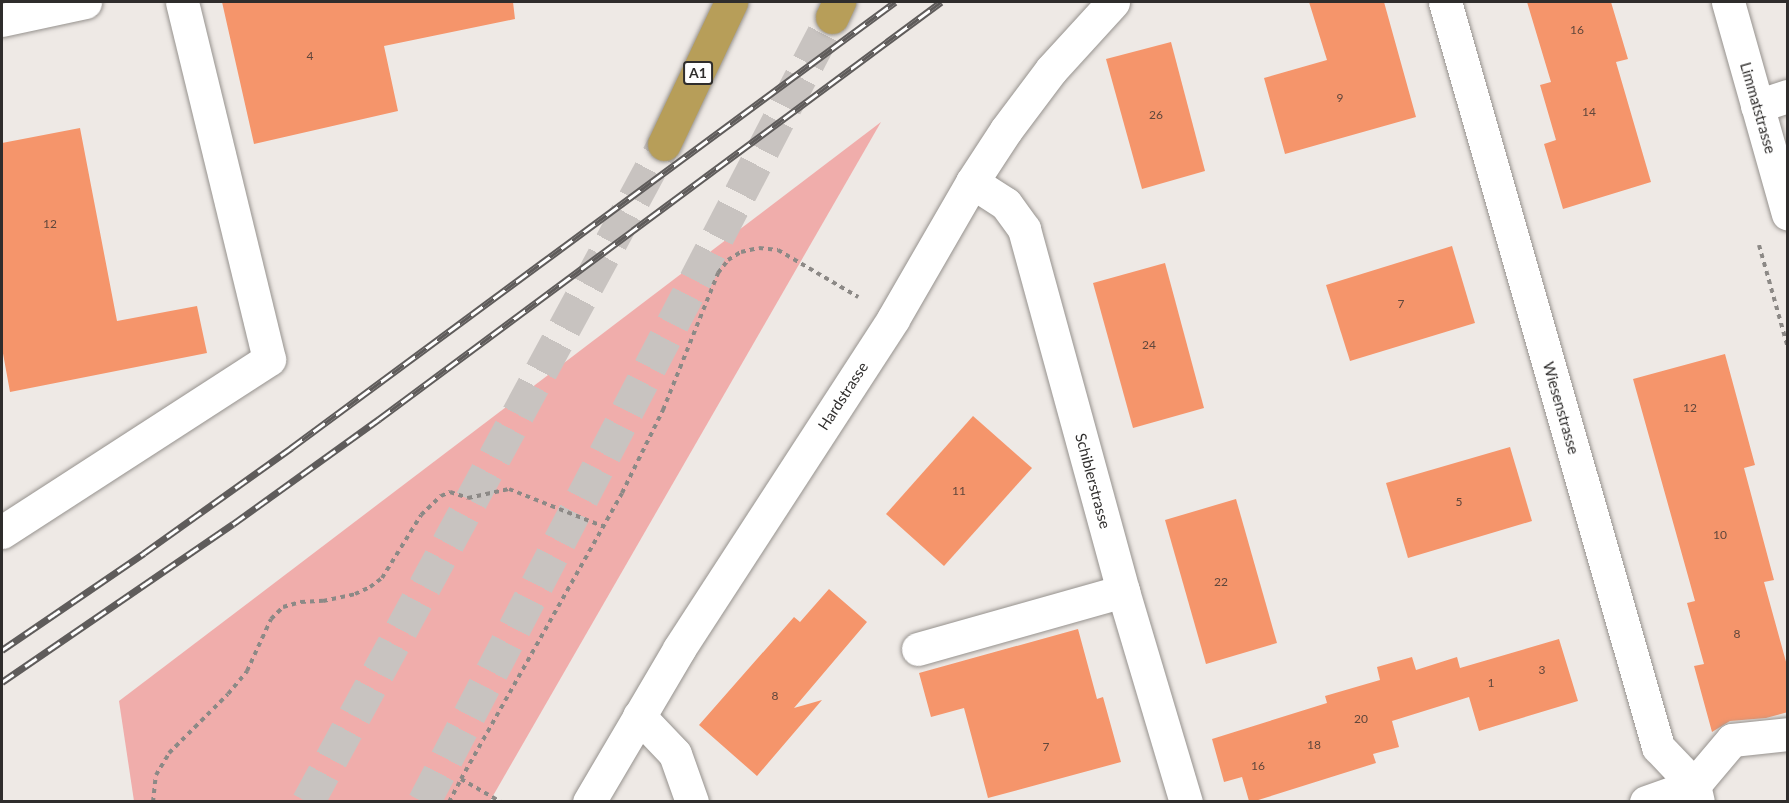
<!DOCTYPE html>
<style>
body{margin:0}
#map{position:relative;width:1789px;height:803px;overflow:hidden;background:#eee9e5;font-family:Lato,sans-serif}
div>[style]{position:absolute}
.green>*{inset:0;background:#f0adab}
.building>*{inset:0;background:#f5956b}
.highway-tunnel>*{height:33px;margin-top:-16.5px;transform-origin:0;background:repeating-linear-gradient(90deg,#c8c3c0 0 33px,transparent 0 49px)}
.path>*{height:4px;margin-top:-2px;transform-origin:0;background:repeating-linear-gradient(90deg,#8c8986 0 4.5px,transparent 0 9px)}
.roads{filter:drop-shadow(0 0 2px #96928e) drop-shadow(0 0 2px #96928e)}
.minor>*{height:33px;margin:-16.5px;padding:0 16.5px;transform-origin:16.5px;border-radius:16.5px;background:#fff}
.highway>*{height:33px;margin:-16.5px;padding:0 16.5px;transform-origin:16.5px;border-radius:16.5px;background:#b79e59}
.rail>*{height:7px;margin-top:-3.5px;transform-origin:0;background:repeating-linear-gradient(90deg,#fff 0 14px,#5f5c5b 0 28px);box-sizing:border-box;border-block:2px solid #5f5c5b}
span{translate:-50% -50%;white-space:nowrap;text-align:center;line-height:1.15;-webkit-text-stroke:4.5px #fff;paint-order:stroke}
.number-label{font-size:12px;color:#60473c}
.number-label span{-webkit-text-stroke-width:0}
.shield-label span{padding:2px 4px;background:#fff;border:2px solid;border-radius:4px;-webkit-text-stroke-width:0}
.shield-label{font-size:14px;color:#2f2d2c;font-weight:700}
.street-label{font-size:15px;color:#2f2d2c}
.frame{position:absolute;inset:0;border:3px solid #2f2d2c;pointer-events:none}
</style>
<div id="map">
<div class="green">
<i style="clip-path:polygon(881px 122px,490px 801px,134px 801px,119px 701px)"></i>
</div>
<div class="building">
<i style="clip-path:polygon(222px 2px,513px 2px,515px 19px,384px 46px,398px 111px,254px 144px)"></i>
<i style="clip-path:polygon(1309px 2px,1384px 2px,1416px 117px,1285px 154px,1264px 78px,1327px 60px)"></i>
<i style="clip-path:polygon(1527px 2px,1611px 2px,1628px 59px,1616px 62px,1651px 182px,1563px 209px,1544px 144px,1556px 140px,1540px 85px,1551px 82px)"></i>
<i style="clip-path:polygon(1171px 42px,1205px 171px,1142px 189px,1106px 59px)"></i>
<i style="clip-path:polygon(80px 128px,117px 321px,197px 306px,207px 353px,10px 392px,2px 348px,2px 143px)"></i>
<i style="clip-path:polygon(1452px 246px,1475px 323px,1350px 361px,1326px 285px)"></i>
<i style="clip-path:polygon(1165px 263px,1204px 408px,1133px 428px,1093px 283px)"></i>
<i style="clip-path:polygon(1725px 354px,1755px 465px,1744px 468px,1774px 580px,1764px 582px,1788px 669px,1788px 712px,1766px 718px,1730px 721px,1712px 732px,1694px 666px,1704px 664px,1687px 603px,1695px 601px,1633px 379px)"></i>
<i style="clip-path:polygon(973px 416px,1032px 468px,944px 566px,886px 514px)"></i>
<i style="clip-path:polygon(1510px 447px,1532px 521px,1408px 558px,1386px 483px)"></i>
<i style="clip-path:polygon(1236px 499px,1277px 643px,1206px 664px,1165px 520px)"></i>
<i style="clip-path:polygon(829px 589px,867px 622px,794px 708px,822px 700px,757px 776px,699px 725px,794px 617px,800px 622px)"></i>
<i style="clip-path:polygon(1078px 629px,1097px 699px,1103px 697px,1121px 762px,988px 798px,964px 708px,931px 717px,919px 673px)"></i>
<i style="clip-path:polygon(1559px 639px,1578px 701px,1479px 731px,1469px 697px,1392px 721px,1399px 747px,1373px 754px,1376px 763px,1255px 801px,1249px 801px,1242px 777px,1224px 782px,1212px 739px,1327px 703px,1325px 696px,1380px 680px,1377px 667px,1412px 657px,1416px 670px,1457px 657px,1460px 668px)"></i>
</div>
<div class="highway-tunnel">
<i style="left:308px;top:802px;width:748px;rotate:-61.59deg"></i>
<i style="left:424px;top:802px;width:885px;rotate:-62.54deg"></i>
</div>
<div class="path">
<i style="left:1759px;top:245px;width:107px;rotate:74.3deg"></i>
<i style="left:461px;top:779px;width:328px;rotate:-60.6deg"></i>
<i style="left:622px;top:493px;width:93px;rotate:-63.7deg"></i>
<i style="left:663px;top:410px;width:148px;rotate:-68.1deg"></i>
<i style="left:718px;top:273px;width:16px;rotate:-52deg"></i>
<i style="left:728px;top:260px;width:15px;rotate:-32deg"></i>
<i style="left:741px;top:252px;width:18px;rotate:-13deg"></i>
<i style="left:759px;top:248px;width:19px;rotate:6deg"></i>
<i style="left:778px;top:250px;width:93px;rotate:30.4deg"></i>
<i style="left:153px;top:802px;width:27px;rotate:-84deg"></i>
<i style="left:156px;top:775px;width:26px;rotate:-59deg"></i>
<i style="left:169px;top:753px;width:83px;rotate:-45deg"></i>
<i style="left:228px;top:694px;width:30px;rotate:-50deg"></i>
<i style="left:247px;top:671px;width:57px;rotate:-65.2deg"></i>
<i style="left:271px;top:619px;width:17px;rotate:-45deg"></i>
<i style="left:283px;top:607px;width:19px;rotate:-16deg"></i>
<i style="left:301px;top:602px;width:22px;rotate:-3deg"></i>
<i style="left:323px;top:601px;width:33px;rotate:-12deg"></i>
<i style="left:355px;top:594px;width:17px;rotate:-25deg"></i>
<i style="left:370px;top:587px;width:15px;rotate:-37deg"></i>
<i style="left:382px;top:578px;width:74px;rotate:-58.2deg"></i>
<i style="left:421px;top:515px;width:28px;rotate:-44deg"></i>
<i style="left:441px;top:496px;width:10px;rotate:-24deg"></i>
<i style="left:450px;top:492px;width:19px;rotate:18deg"></i>
<i style="left:468px;top:498px;width:42px;rotate:-12.4deg"></i>
<i style="left:509px;top:489px;width:100px;rotate:21.7deg"></i>
<i style="left:449px;top:802px;width:26px;rotate:-62deg"></i>
<i style="left:461px;top:779px;width:46px;rotate:29.9deg"></i>
</div>
<div class="roads">
<div class="minor">
<i style="left:1445px;top:2px;width:775px;rotate:74.04deg"></i>
<i style="left:1658px;top:747px;width:52px;rotate:46.5deg"></i>
<i style="left:1694px;top:785px;width:17px;rotate:77deg"></i>
<i style="left:1728px;top:2px;width:220px;rotate:74.2deg"></i>
<i style="left:2px;top:20px;width:85px;rotate:-12.2deg"></i>
<i style="left:1757px;top:106px;width:33px;rotate:-18deg"></i>
<i style="left:972px;top:182px;width:40px;rotate:32.9deg"></i>
<i style="left:1006px;top:204px;width:31px;rotate:54deg"></i>
<i style="left:1024px;top:229px;width:375px;rotate:74.7deg"></i>
<i style="left:1123px;top:591px;width:220px;rotate:73.4deg"></i>
<i style="left:2px;top:532px;width:318px;rotate:-32.9deg"></i>
<i style="left:269px;top:359px;width:367px;rotate:-103.7deg"></i>
<i style="left:918px;top:649px;width:213px;rotate:-15.8deg"></i>
<i style="left:639px;top:716px;width:52px;rotate:46.5deg"></i>
<i style="left:675px;top:754px;width:51px;rotate:70.5deg"></i>
<i style="left:1694px;top:785px;width:59px;rotate:-49.8deg"></i>
<i style="left:1732px;top:740px;width:56px;rotate:-6.1deg"></i>
<i style="left:589px;top:802px;width:178px;rotate:-59.5deg"></i>
<i style="left:679px;top:649px;width:393px;rotate:-57deg"></i>
<i style="left:893px;top:319px;width:158px;rotate:-60deg"></i>
<i style="left:972px;top:182px;width:62px;rotate:-56.8deg"></i>
<i style="left:1006px;top:130px;width:75px;rotate:-53.1deg"></i>
<i style="left:1051px;top:70px;width:92px;rotate:-47.6deg"></i>
<i style="left:1646px;top:802px;width:51px;rotate:-19.5deg"></i>
</div>
<div class="highway">
<i style="left:832px;top:17px;width:17px;rotate:-65deg"></i>
<i style="left:664px;top:144px;width:157px;rotate:-64.7deg"></i>
</div>
</div>
<div class="rail">
<i style="left:2px;top:650px;width:172px;rotate:-34.3deg"></i>
<i style="left:144px;top:553px;width:181px;rotate:-35.5deg"></i>
<i style="left:291px;top:448px;width:751px;rotate:-36.44deg"></i>
<i style="left:2px;top:682px;width:280px;rotate:-34.4deg"></i>
<i style="left:233px;top:524px;width:180px;rotate:-35.7deg"></i>
<i style="left:379px;top:419px;width:700px;rotate:-36.58deg"></i>
</div>
<div class="number-label">
<span style="left:1577px;top:30px">16</span>
<span style="left:310px;top:56px">4</span>
<span style="left:1340px;top:98px">9</span>
<span style="left:1589px;top:112px">14</span>
<span style="left:1156px;top:115px">26</span>
<span style="left:50px;top:224px">12</span>
<span style="left:1401px;top:304px">7</span>
<span style="left:1149px;top:345px">24</span>
<span style="left:1690px;top:408px">12</span>
<span style="left:959px;top:491px">11</span>
<span style="left:1459px;top:502px">5</span>
<span style="left:1720px;top:535px">10</span>
<span style="left:1221px;top:582px">22</span>
<span style="left:1737px;top:634px">8</span>
<span style="left:1542px;top:670px">3</span>
<span style="left:1491px;top:683px">1</span>
<span style="left:775px;top:696px">8</span>
<span style="left:1361px;top:719px">20</span>
<span style="left:1314px;top:745px">18</span>
<span style="left:1046px;top:747px">7</span>
<span style="left:1258px;top:766px">16</span>
</div>
<div class="shield-label">
<span style="left:698px;top:73px">A1</span>
</div>
<div class="street-label">
<span style="left:1758px;top:108px;rotate:74deg">Limmatstrasse</span>
<span style="left:843px;top:396px;rotate:-57deg">Hardstrasse</span>
<span style="left:1561px;top:408px;rotate:74deg">Wiesenstrasse</span>
<span style="left:1093px;top:481px;rotate:75deg">Schiblerstrasse</span>
</div>
<div class="frame"></div>
</div>
